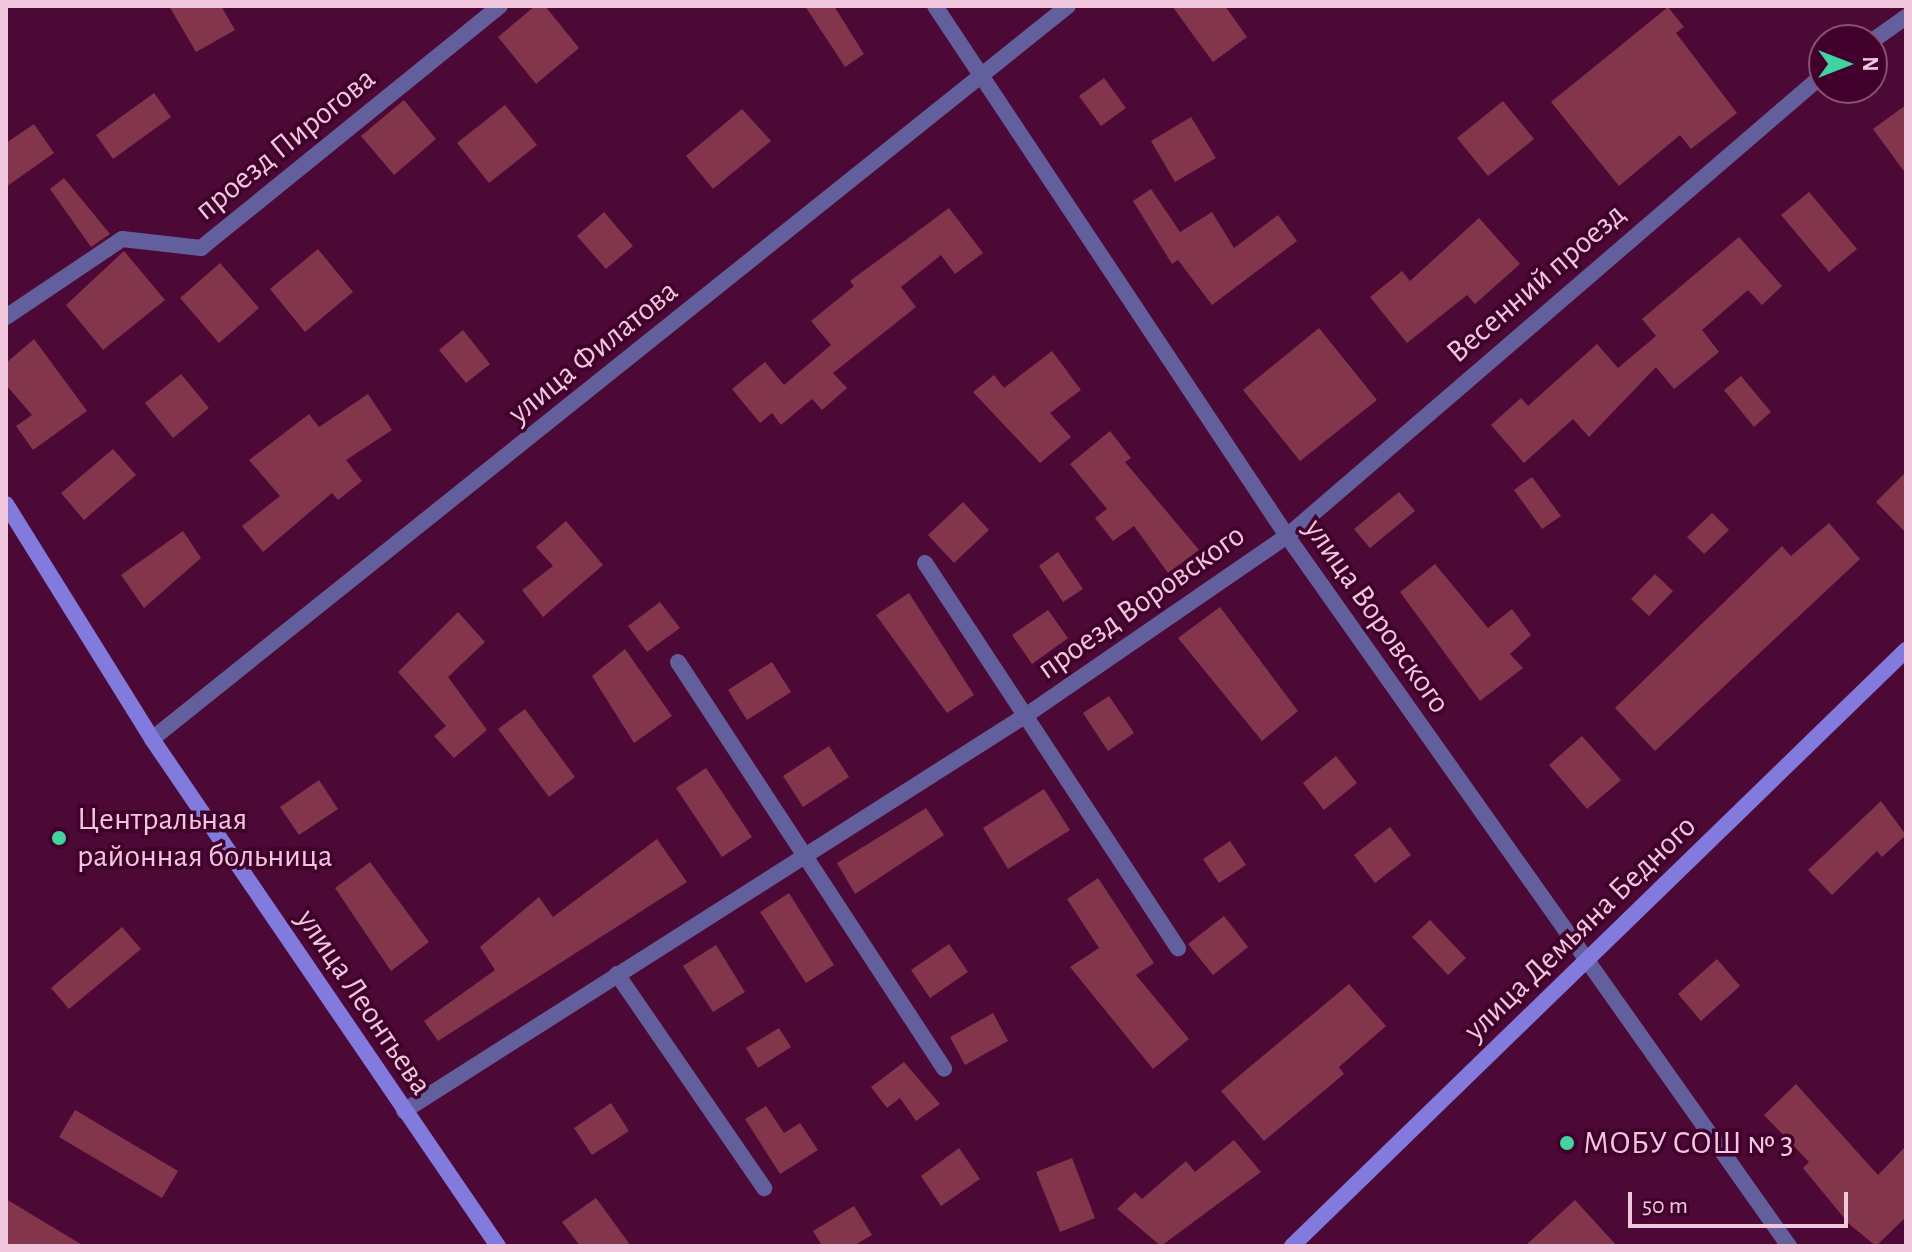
<!DOCTYPE html>
<meta charset="utf-8">
<style>
body{margin:0}
#map{position:relative;width:1912px;height:1252px;overflow:hidden;background:#4c0936;font-family:"Alegreya Sans",sans-serif}
div>[style]{position:absolute}
.building>*{inset:0;background:#83354b}
.street>*{height:16px;margin:-8px;padding:0 8px;transform-origin:8px;border-radius:8px;background:#625f9c}
.secondary>*{height:16px;margin:-8px;padding:0 8px;transform-origin:8px;border-radius:8px;background:#827add}
.dots>*{width:22px;height:22px;translate:-50% -50%;box-sizing:border-box;border:4px solid #41002c;border-radius:50%}
span{translate:-50% -50%;white-space:nowrap;text-align:center;line-height:1.15;-webkit-text-stroke:7px #41002c;paint-order:stroke}
.street-label{font-size:32px;color:#f0c7dc}
.poi-label{font-size:32px;color:#f0c7dc}
.left{translate:0 -50%;text-align:left}
.frame{position:absolute;inset:0;border:8px solid #f0c7dc;pointer-events:none}
.north{position:absolute;left:1808px;top:24px;width:80px;height:80px;box-sizing:border-box;background:#41002c;border:2px solid #875072;border-radius:50%;rotate:90deg;font-size:22px;font-weight:700;line-height:32px;text-align:center;color:#f0c7dc}
.north::after{content:'';display:block;margin:auto;width:28px;height:36px;background:#42d4a0;clip-path:polygon(50% 0,100% 100%,50% 72%,0 100%)}
.scale{position:absolute;left:1628px;top:1192px;width:220px;height:36px;box-sizing:border-box;border:4px solid #f0c7dc;border-top:0;padding-left:10px;font-size:24px;line-height:28px;white-space:nowrap;color:#f0c7dc;-webkit-text-stroke:6px #41002c;paint-order:stroke}
</style>
<div id="map">
<div class="building">
<i style="clip-path:polygon(169px 6px,221px 6px,235px 30px,196px 52px)"></i>
<i style="clip-path:polygon(535px 6px,545px 6px,579px 48px,536px 84px,498px 37px)"></i>
<i style="clip-path:polygon(805px 6px,834px 6px,864px 54px,845px 67px)"></i>
<i style="clip-path:polygon(1172px 6px,1225px 6px,1247px 37px,1213px 62px)"></i>
<i style="clip-path:polygon(1668px 7px,1684px 27px,1676px 33px,1737px 113px,1691px 149px,1680px 135px,1619px 186px,1551px 102px)"></i>
<i style="clip-path:polygon(1104px 78px,1126px 108px,1101px 126px,1079px 96px)"></i>
<i style="clip-path:polygon(154px 93px,171px 117px,113px 159px,96px 135px)"></i>
<i style="clip-path:polygon(404px 100px,436px 139px,394px 175px,361px 136px)"></i>
<i style="clip-path:polygon(1503px 101px,1534px 139px,1488px 176px,1457px 138px)"></i>
<i style="clip-path:polygon(505px 105px,537px 145px,489px 183px,457px 143px)"></i>
<i style="clip-path:polygon(1906px 105px,1906px 174px,1873px 129px)"></i>
<i style="clip-path:polygon(742px 109px,771px 141px,713px 189px,686px 156px)"></i>
<i style="clip-path:polygon(1191px 117px,1216px 158px,1175px 182px,1151px 141px)"></i>
<i style="clip-path:polygon(34px 124px,54px 153px,6px 187px,6px 143px)"></i>
<i style="clip-path:polygon(64px 178px,110px 234px,91px 247px,50px 189px)"></i>
<i style="clip-path:polygon(1151px 189px,1180px 232px,1212px 212px,1234px 248px,1278px 215px,1297px 241px,1212px 305px,1178px 260px,1172px 264px,1133px 201px)"></i>
<i style="clip-path:polygon(1809px 192px,1857px 249px,1829px 272px,1781px 215px)"></i>
<i style="clip-path:polygon(949px 208px,983px 253px,955px 274px,941px 255px,901px 287px,916px 307px,833px 373px,847px 388px,822px 410px,812px 399px,781px 425px,772px 413px,760px 423px,732px 389px,765px 362px,784px 385px,831px 345px,811px 321px,854px 286px,850px 281px)"></i>
<i style="clip-path:polygon(604px 212px,633px 246px,606px 269px,577px 236px)"></i>
<i style="clip-path:polygon(1479px 218px,1520px 264px,1475px 304px,1467px 295px,1407px 343px,1370px 297px,1402px 271px,1410px 281px)"></i>
<i style="clip-path:polygon(1739px 237px,1782px 286px,1762px 305px,1748px 290px,1702px 330px,1719px 352px,1674px 389px,1656px 367px,1589px 437px,1573px 419px,1524px 463px,1491px 425px,1521px 398px,1528px 406px,1597px 344px,1618px 368px,1656px 336px,1642px 319px)"></i>
<i style="clip-path:polygon(318px 249px,353px 292px,305px 332px,270px 289px)"></i>
<i style="clip-path:polygon(124px 251px,165px 300px,103px 350px,66px 305px)"></i>
<i style="clip-path:polygon(220px 263px,259px 308px,219px 343px,180px 298px)"></i>
<i style="clip-path:polygon(1319px 328px,1377px 400px,1300px 461px,1243px 390px)"></i>
<i style="clip-path:polygon(463px 330px,490px 364px,466px 383px,439px 350px)"></i>
<i style="clip-path:polygon(34px 339px,87px 411px,33px 450px,16px 426px,32px 415px,6px 385px,6px 363px)"></i>
<i style="clip-path:polygon(1052px 351px,1081px 390px,1050px 413px,1071px 437px,1040px 463px,973px 392px,994px 375px,1004px 388px)"></i>
<i style="clip-path:polygon(181px 374px,209px 408px,173px 438px,145px 403px)"></i>
<i style="clip-path:polygon(1741px 376px,1771px 412px,1754px 427px,1724px 390px)"></i>
<i style="clip-path:polygon(368px 394px,392px 430px,346px 460px,362px 481px,338px 500px,332px 493px,263px 552px,242px 526px,280px 496px,249px 460px,309px 414px,319px 427px)"></i>
<i style="clip-path:polygon(1110px 431px,1131px 458px,1125px 462px,1199px 550px,1168px 573px,1134px 526px,1113px 541px,1095px 518px,1107px 509px,1070px 464px)"></i>
<i style="clip-path:polygon(113px 449px,136px 475px,84px 520px,61px 493px)"></i>
<i style="clip-path:polygon(1906px 472px,1906px 533px,1876px 502px)"></i>
<i style="clip-path:polygon(1532px 477px,1561px 516px,1542px 529px,1514px 490px)"></i>
<i style="clip-path:polygon(1399px 492px,1415px 511px,1370px 548px,1354px 529px)"></i>
<i style="clip-path:polygon(963px 502px,989px 530px,954px 563px,928px 535px)"></i>
<i style="clip-path:polygon(1712px 513px,1729px 530px,1704px 554px,1687px 537px)"></i>
<i style="clip-path:polygon(566px 521px,603px 565px,543px 617px,522px 590px,553px 566px,536px 547px)"></i>
<i style="clip-path:polygon(1829px 523px,1860px 559px,1655px 751px,1615px 708px,1782px 546px,1791px 556px)"></i>
<i style="clip-path:polygon(183px 531px,201px 558px,144px 608px,121px 575px)"></i>
<i style="clip-path:polygon(1058px 552px,1083px 589px,1063px 602px,1039px 566px)"></i>
<i style="clip-path:polygon(1435px 564px,1488px 628px,1512px 609px,1531px 635px,1510px 654px,1523px 668px,1480px 701px,1400px 592px)"></i>
<i style="clip-path:polygon(1655px 574px,1673px 591px,1649px 616px,1631px 599px)"></i>
<i style="clip-path:polygon(909px 593px,974px 695px,947px 713px,876px 615px)"></i>
<i style="clip-path:polygon(660px 602px,680px 628px,647px 652px,628px 626px)"></i>
<i style="clip-path:polygon(1220px 607px,1298px 711px,1262px 741px,1178px 638px)"></i>
<i style="clip-path:polygon(1048px 610px,1068px 638px,1032px 664px,1012px 635px)"></i>
<i style="clip-path:polygon(458px 612px,485px 642px,448px 677px,487px 730px,454px 758px,434px 736px,446px 726px,398px 672px)"></i>
<i style="clip-path:polygon(625px 649px,672px 716px,634px 743px,592px 676px)"></i>
<i style="clip-path:polygon(772px 662px,791px 692px,747px 720px,728px 690px)"></i>
<i style="clip-path:polygon(1109px 696px,1134px 733px,1108px 751px,1083px 713px)"></i>
<i style="clip-path:polygon(525px 709px,575px 777px,549px 797px,498px 729px)"></i>
<i style="clip-path:polygon(1582px 736px,1621px 780px,1587px 809px,1549px 765px)"></i>
<i style="clip-path:polygon(829px 746px,849px 777px,803px 807px,783px 776px)"></i>
<i style="clip-path:polygon(1336px 756px,1357px 783px,1324px 810px,1303px 783px)"></i>
<i style="clip-path:polygon(706px 768px,752px 837px,722px 857px,676px 788px)"></i>
<i style="clip-path:polygon(319px 780px,338px 809px,299px 835px,280px 807px)"></i>
<i style="clip-path:polygon(1044px 789px,1070px 830px,1008px 869px,983px 828px)"></i>
<i style="clip-path:polygon(1881px 801px,1906px 835px,1882px 857px,1877px 851px,1832px 895px,1808px 870px)"></i>
<i style="clip-path:polygon(926px 808px,944px 835px,855px 894px,837px 863px)"></i>
<i style="clip-path:polygon(1390px 827px,1411px 855px,1375px 883px,1354px 855px)"></i>
<i style="clip-path:polygon(657px 839px,687px 882px,438px 1041px,424px 1021px,495px 970px,480px 947px,539px 897px,553px 917px)"></i>
<i style="clip-path:polygon(1230px 841px,1246px 865px,1219px 883px,1203px 859px)"></i>
<i style="clip-path:polygon(370px 862px,429px 942px,391px 971px,335px 888px)"></i>
<i style="clip-path:polygon(1098px 878px,1154px 963px,1136px 975px,1189px 1039px,1153px 1069px,1070px 967px,1099px 948px,1067px 899px)"></i>
<i style="clip-path:polygon(789px 893px,834px 965px,806px 983px,760px 912px)"></i>
<i style="clip-path:polygon(1224px 916px,1248px 947px,1213px 975px,1188px 944px)"></i>
<i style="clip-path:polygon(1430px 920px,1466px 958px,1448px 975px,1412px 937px)"></i>
<i style="clip-path:polygon(122px 927px,141px 949px,69px 1009px,51px 988px)"></i>
<i style="clip-path:polygon(949px 944px,968px 972px,930px 998px,911px 970px)"></i>
<i style="clip-path:polygon(716px 945px,745px 992px,713px 1012px,683px 966px)"></i>
<i style="clip-path:polygon(1717px 959px,1740px 986px,1701px 1021px,1678px 994px)"></i>
<i style="clip-path:polygon(1349px 984px,1386px 1026px,1339px 1067px,1344px 1074px,1264px 1141px,1221px 1091px)"></i>
<i style="clip-path:polygon(993px 1013px,1008px 1041px,965px 1065px,950px 1037px)"></i>
<i style="clip-path:polygon(779px 1028px,791px 1047px,758px 1068px,746px 1048px)"></i>
<i style="clip-path:polygon(904px 1062px,940px 1104px,916px 1121px,900px 1098px,887px 1108px,871px 1087px)"></i>
<i style="clip-path:polygon(1796px 1084px,1878px 1175px,1906px 1146px,1906px 1217px,1876px 1246px,1849px 1224px,1803px 1168px,1809px 1162px,1764px 1115px)"></i>
<i style="clip-path:polygon(611px 1103px,629px 1131px,592px 1155px,574px 1128px)"></i>
<i style="clip-path:polygon(766px 1106px,784px 1133px,800px 1123px,818px 1150px,780px 1174px,745px 1119px)"></i>
<i style="clip-path:polygon(75px 1110px,178px 1171px,162px 1198px,59px 1137px)"></i>
<i style="clip-path:polygon(1234px 1140px,1261px 1172px,1161px 1246px,1117px 1209px,1135px 1192px,1142px 1199px,1186px 1161px,1195px 1172px)"></i>
<i style="clip-path:polygon(959px 1148px,980px 1179px,941px 1206px,921px 1176px)"></i>
<i style="clip-path:polygon(1072px 1158px,1095px 1218px,1060px 1232px,1036px 1172px)"></i>
<i style="clip-path:polygon(596px 1198px,631px 1246px,580px 1246px,562px 1222px)"></i>
<i style="clip-path:polygon(6px 1199px,84px 1246px,6px 1246px)"></i>
<i style="clip-path:polygon(1575px 1200px,1617px 1246px,1525px 1246px)"></i>
<i style="clip-path:polygon(854px 1206px,872px 1235px,853px 1246px,822px 1246px,813px 1231px)"></i>
</div>
<div class="street">
<i style="left:935px;top:6px;width:636px;rotate:56.41deg"></i>
<i style="left:1287px;top:536px;width:870px;rotate:54.74deg"></i>
<i style="left:1872px;top:41px;width:42px;rotate:-35.2deg"></i>
<i style="left:6px;top:317px;width:140px;rotate:-33.9deg"></i>
<i style="left:122px;top:239px;width:80px;rotate:6.5deg"></i>
<i style="left:201px;top:248px;width:385px;rotate:-39deg"></i>
<i style="left:925px;top:563px;width:461px;rotate:56.7deg"></i>
<i style="left:678px;top:662px;width:486px;rotate:56.8deg"></i>
<i style="left:152px;top:739px;width:1173px;rotate:-38.67deg"></i>
<i style="left:617px;top:974px;width:260px;rotate:55.5deg"></i>
<i style="left:404px;top:1111px;width:740px;rotate:-32.47deg"></i>
<i style="left:1028px;top:714px;width:314px;rotate:-34.5deg"></i>
<i style="left:1287px;top:536px;width:708px;rotate:-40.71deg"></i>
</div>
<div class="secondary">
<i style="left:6px;top:504px;width:277px;rotate:58.1deg"></i>
<i style="left:152px;top:739px;width:614px;rotate:55.69deg"></i>
<i style="left:1292px;top:1246px;width:856px;rotate:-44.15deg"></i>
</div>
<div class="dots">
<i style="left:59px;top:838px;background:#42d4a0"></i>
<i style="left:1567px;top:1143px;background:#42d4a0"></i>
</div>
<div class="street-label">
<span style="left:285px;top:144px;rotate:-39deg">проезд Пирогова</span>
<span style="left:1536px;top:283px;rotate:-41deg">Весенний проезд</span>
<span style="left:593px;top:352px;rotate:-39deg">улица Филатова</span>
<span style="left:1141px;top:602px;rotate:-35deg">проезд Воровского</span>
<span style="left:1377px;top:616px;rotate:55deg">улица Воровского</span>
<span style="left:1580px;top:928px;rotate:-44deg">улица Демьяна Бедного</span>
<span style="left:364px;top:1002px;rotate:56deg">улица Леонтьева</span>
</div>
<div class="poi-label">
<span class="left" style="left:77px;top:838px">Центральная<br>районная больница</span>
<span class="left" style="left:1583px;top:1143px">МОБУ СОШ № 3</span>
</div>
<div class="frame"></div>
<div class="north">N</div>
<div class="scale">50 m</div>
</div>
